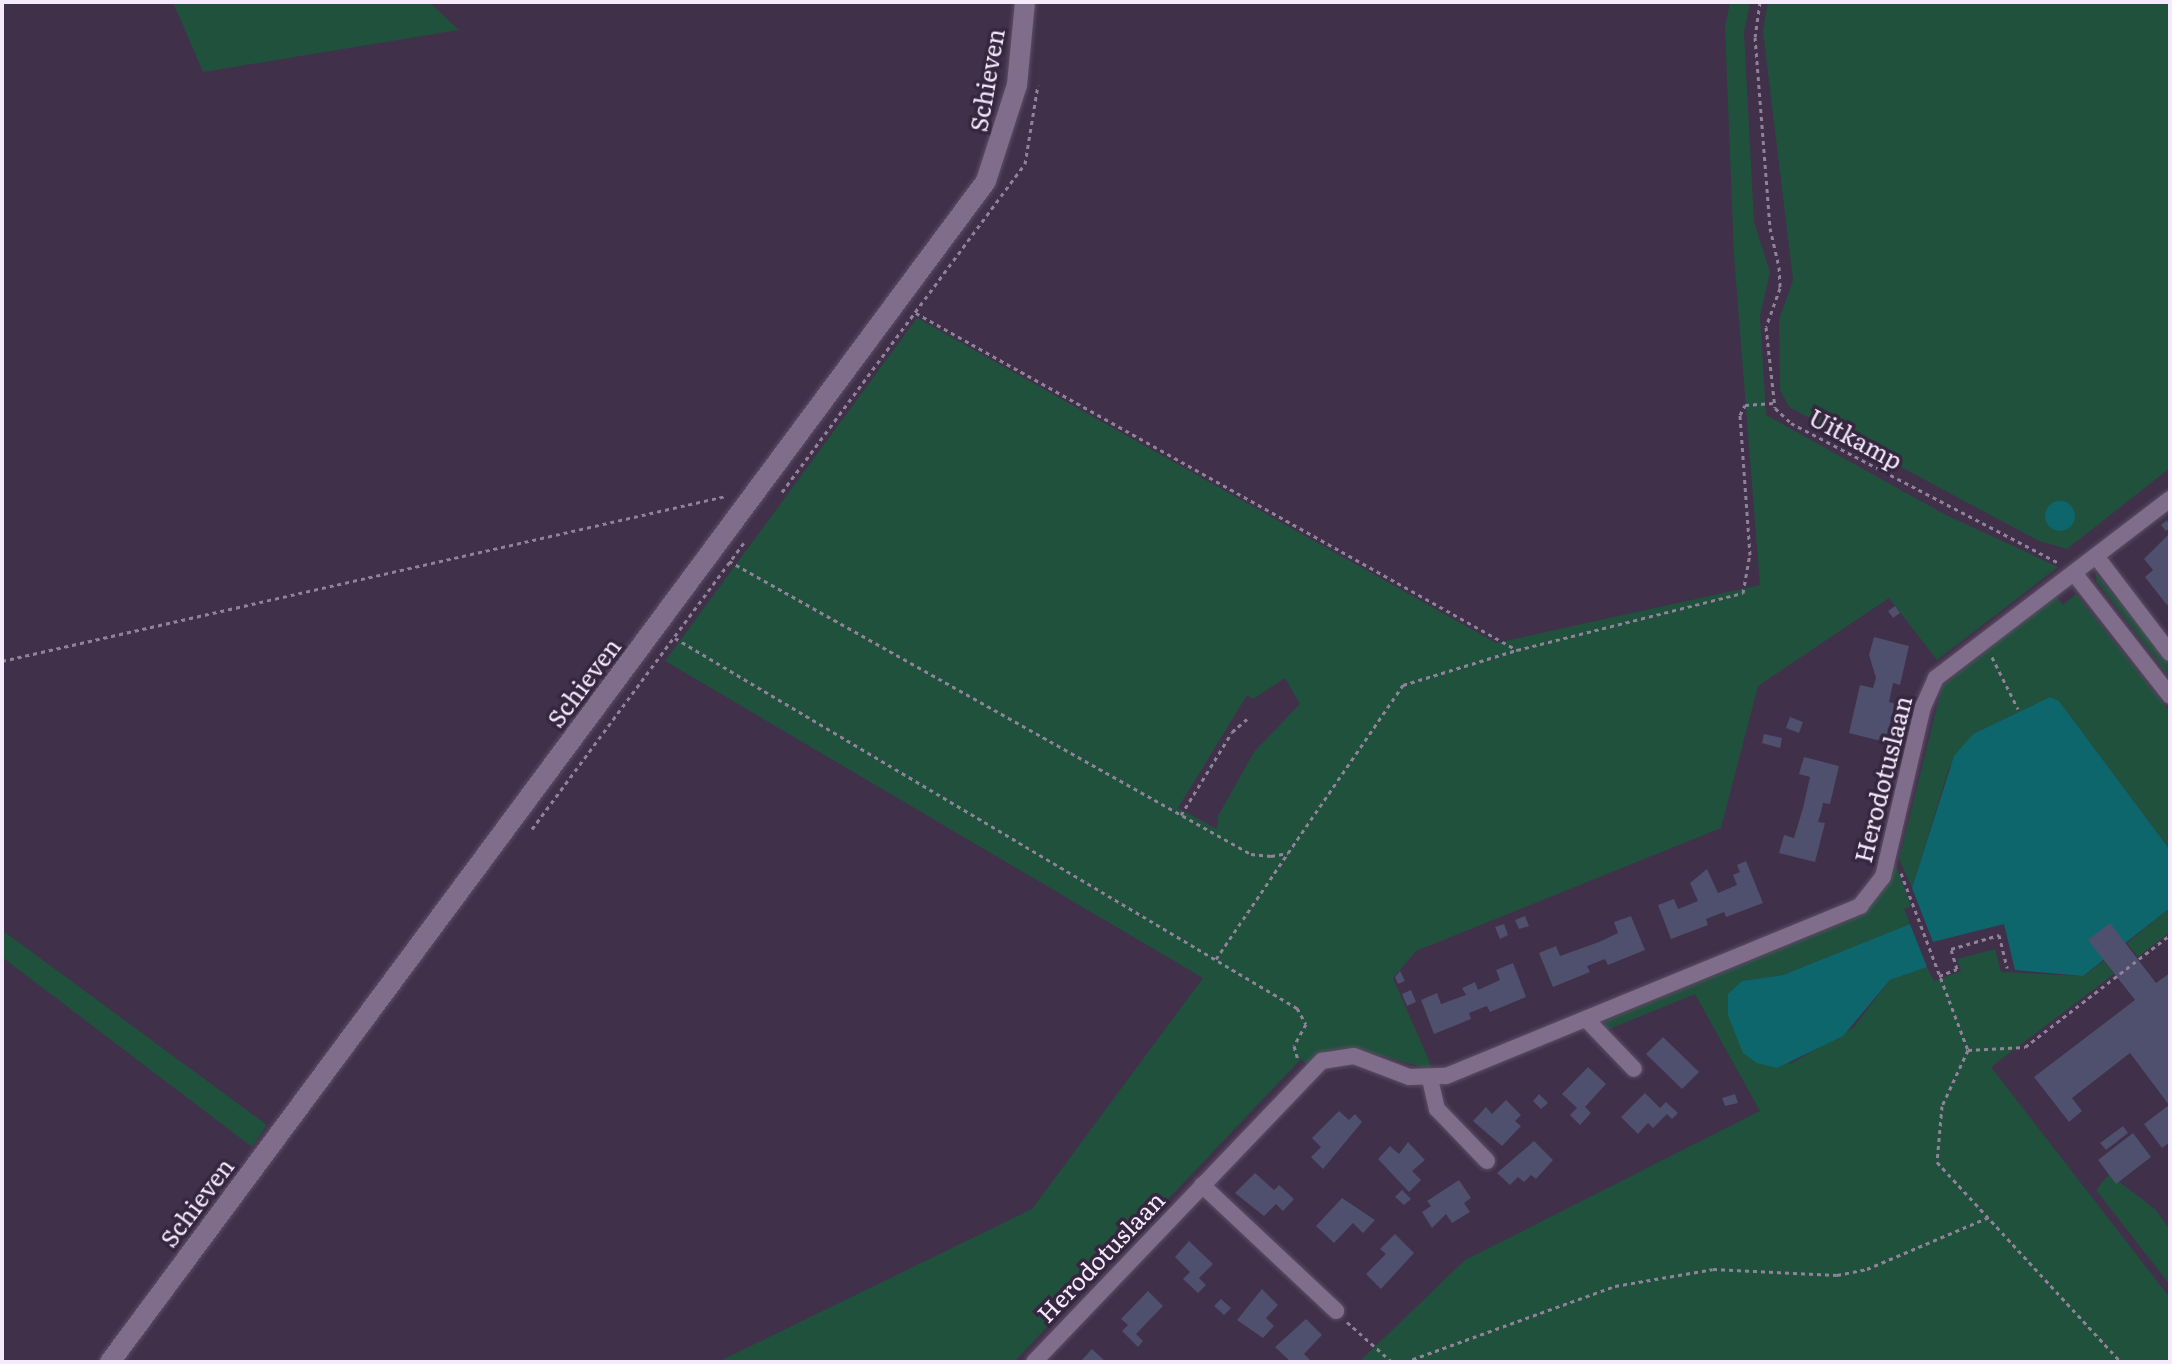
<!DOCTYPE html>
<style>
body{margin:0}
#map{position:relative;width:2172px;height:1364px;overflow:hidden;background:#40304a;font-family:Literata,serif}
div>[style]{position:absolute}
.green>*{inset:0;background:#20513d}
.water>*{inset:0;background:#0d666b}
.round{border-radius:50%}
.building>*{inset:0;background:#4f4f6e}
.path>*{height:3px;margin-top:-1.5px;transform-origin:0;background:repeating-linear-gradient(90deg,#908298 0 4px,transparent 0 8px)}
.roads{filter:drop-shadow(0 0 2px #5d4e65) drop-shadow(0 0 2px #5d4e65)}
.minor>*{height:16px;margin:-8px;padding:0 8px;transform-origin:8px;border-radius:8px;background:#806d8b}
.tertiary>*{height:20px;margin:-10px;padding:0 10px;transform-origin:10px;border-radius:10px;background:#806d8b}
span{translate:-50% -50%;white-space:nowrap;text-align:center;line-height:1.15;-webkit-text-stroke:7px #36263f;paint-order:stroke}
.street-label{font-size:24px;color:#f5eafb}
.frame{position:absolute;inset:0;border:4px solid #f5eafb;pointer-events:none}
</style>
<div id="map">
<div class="green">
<i style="clip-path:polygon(173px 2px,429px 2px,459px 30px,203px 72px)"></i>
<i style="clip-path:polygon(evenodd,1730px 2px,1750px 2px,1744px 32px,1754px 222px,1770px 272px,1760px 316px,1766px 415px,1944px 514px,2058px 567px,1937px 660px,1889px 598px,1758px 686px,1721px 828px,1416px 951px,1393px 978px,1433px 1070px,1353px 1048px,1331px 1050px,1307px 1064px,1301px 1059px,1014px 1362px,718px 1362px,1032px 1209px,1203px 978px,665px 661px,917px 318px,1496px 643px,1760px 585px,1734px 256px,1725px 28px,1730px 2px,1285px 678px,1300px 704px,1254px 752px,1218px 816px,1217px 829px,1178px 808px,1247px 695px,1253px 699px,1285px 678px)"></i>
<i style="clip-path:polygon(1768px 2px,2170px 2px,2170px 468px,2067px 549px,2039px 541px,1789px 407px,1780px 390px,1779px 320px,1793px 280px,1763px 31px)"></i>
<i style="clip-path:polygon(2096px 573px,2170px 664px,2170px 678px,2096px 581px)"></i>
<i style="clip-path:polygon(2076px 594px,2170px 712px,2170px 850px,2059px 701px,2050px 697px,1973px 734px,1949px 768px,1912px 888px,1899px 859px,1942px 686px,2055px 595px,2063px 605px)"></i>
<i style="clip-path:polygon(1894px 860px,1911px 906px,1904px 909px,1910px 924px,1783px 975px,1742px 981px,1729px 994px,1728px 1015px,1790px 1064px,1853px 1028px,1890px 980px,1927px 967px,1934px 981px,1961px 971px,1957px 959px,1995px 949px,2001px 972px,2083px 976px,2104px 961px,2114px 974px,1991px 1067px,2170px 1298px,2170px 1362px,1359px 1362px,1465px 1260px,1760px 1111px,1695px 994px,1604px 1031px,1605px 1021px,1862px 915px,1890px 882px)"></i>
<i style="clip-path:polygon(2170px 908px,2170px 932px,2138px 957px,2127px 943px)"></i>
<i style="clip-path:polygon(2px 930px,267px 1125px,252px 1147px,2px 957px)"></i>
<i style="clip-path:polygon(2109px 1174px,2155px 1209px,2170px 1230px,2170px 1285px,2096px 1190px)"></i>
</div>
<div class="water">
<i class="round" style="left:2045px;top:501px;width:30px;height:30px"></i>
<i style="clip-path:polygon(2050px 697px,2059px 701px,2170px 850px,2170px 908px,2083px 976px,2015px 970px,2004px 924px,1933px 942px,1912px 888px,1954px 756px,1973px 734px)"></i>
<i style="clip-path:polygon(1910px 924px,1927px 967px,1890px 980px,1843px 1036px,1777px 1068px,1757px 1063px,1743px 1053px,1728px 1015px,1728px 994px,1742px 981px,1783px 975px)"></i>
</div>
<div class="building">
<i style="clip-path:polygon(2167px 520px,2170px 528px,2166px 531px,2161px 525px)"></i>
<i style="clip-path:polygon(2168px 535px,2170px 602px,2167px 605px,2145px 577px,2153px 570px,2144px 559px)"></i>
<i style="clip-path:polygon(1895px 606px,1900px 613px,1893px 618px,1888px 611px)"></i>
<i style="clip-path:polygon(1874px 637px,1909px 646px,1900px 685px,1893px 683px,1889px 702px,1895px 704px,1885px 742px,1849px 733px,1860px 685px,1873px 688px,1876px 678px,1869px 655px)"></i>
<i style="clip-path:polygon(1790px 717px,1803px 722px,1799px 733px,1786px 728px)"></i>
<i style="clip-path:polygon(1764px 734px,1782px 738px,1780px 748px,1762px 743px)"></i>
<i style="clip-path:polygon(1804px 757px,1839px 766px,1830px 804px,1823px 803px,1821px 812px,1818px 822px,1825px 823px,1815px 862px,1779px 853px,1784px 835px,1794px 838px,1803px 808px,1810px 777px,1799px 774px)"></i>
<i style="clip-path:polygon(1746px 861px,1763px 903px,1726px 917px,1724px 912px,1706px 919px,1708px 925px,1671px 939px,1658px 905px,1674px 899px,1678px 909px,1698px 901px,1690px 883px,1707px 869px,1718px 893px,1737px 885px,1733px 875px,1740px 872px,1737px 865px)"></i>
<i style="clip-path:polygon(1525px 916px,1529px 926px,1519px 929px,1515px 920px)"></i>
<i style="clip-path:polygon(1631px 916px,1645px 950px,1608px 965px,1605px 959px,1587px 966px,1590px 972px,1553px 987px,1539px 953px,1556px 946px,1560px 956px,1599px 942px,1618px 933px,1614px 922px)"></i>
<i style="clip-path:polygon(2110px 923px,2156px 983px,2170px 973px,2170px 1142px,2162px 1148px,2144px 1124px,2169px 1105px,2130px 1053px,2072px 1098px,2082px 1111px,2069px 1122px,2034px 1077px,2135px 1000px,2088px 940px)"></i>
<i style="clip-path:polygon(1504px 924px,1508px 935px,1500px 939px,1495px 927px)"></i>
<i style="clip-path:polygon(1513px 963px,1526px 997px,1490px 1012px,1487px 1006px,1469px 1013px,1471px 1019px,1434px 1034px,1421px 1000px,1437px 993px,1441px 1004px,1466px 995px,1462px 988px,1475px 982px,1478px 990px,1500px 980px,1496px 970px)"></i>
<i style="clip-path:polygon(1400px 971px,1405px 981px,1398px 984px,1395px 977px)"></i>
<i style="clip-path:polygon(1411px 990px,1416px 1002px,1407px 1006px,1402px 994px)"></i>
<i style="clip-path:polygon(1663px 1037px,1699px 1072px,1682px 1089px,1646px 1054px)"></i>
<i style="clip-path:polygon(1588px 1067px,1606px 1084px,1585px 1107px,1591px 1113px,1580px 1125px,1570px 1115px,1577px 1108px,1562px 1094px)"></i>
<i style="clip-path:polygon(1645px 1093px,1660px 1108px,1666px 1102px,1678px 1113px,1672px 1119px,1667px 1114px,1653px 1128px,1648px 1123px,1638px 1134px,1621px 1117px)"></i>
<i style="clip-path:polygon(1539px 1094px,1548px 1103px,1541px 1109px,1533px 1101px)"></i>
<i style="clip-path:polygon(1735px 1094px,1738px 1103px,1725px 1106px,1722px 1098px)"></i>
<i style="clip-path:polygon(1506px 1100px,1521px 1115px,1515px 1121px,1521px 1126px,1502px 1146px,1473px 1121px,1486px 1107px,1492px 1114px)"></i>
<i style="clip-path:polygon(1339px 1111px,1349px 1120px,1355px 1114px,1362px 1122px,1323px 1169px,1311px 1157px,1321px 1147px,1312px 1138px)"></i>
<i style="clip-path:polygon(2123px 1126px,2128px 1133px,2106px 1150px,2100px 1143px)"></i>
<i style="clip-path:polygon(2133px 1133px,2151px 1157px,2116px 1184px,2098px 1160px)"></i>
<i style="clip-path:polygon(1534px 1141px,1553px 1160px,1536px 1179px,1531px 1175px,1524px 1182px,1518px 1177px,1510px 1185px,1497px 1173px)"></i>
<i style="clip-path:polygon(1408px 1142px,1425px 1160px,1412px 1171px,1421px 1180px,1409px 1192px,1378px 1159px,1390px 1146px,1399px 1154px)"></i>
<i style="clip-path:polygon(1255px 1173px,1274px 1190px,1279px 1185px,1294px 1199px,1283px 1211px,1276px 1204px,1264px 1216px,1235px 1193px)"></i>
<i style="clip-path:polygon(1459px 1180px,1471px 1198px,1464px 1203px,1470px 1212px,1452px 1223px,1446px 1214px,1432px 1228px,1422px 1212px,1431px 1206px,1427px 1201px)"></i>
<i style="clip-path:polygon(1402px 1190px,1411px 1199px,1404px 1205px,1395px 1197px)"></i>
<i style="clip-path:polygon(1342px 1198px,1375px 1220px,1363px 1233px,1353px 1223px,1334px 1243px,1316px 1226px)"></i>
<i style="clip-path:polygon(1395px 1234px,1414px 1253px,1381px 1289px,1366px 1274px,1386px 1254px,1380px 1249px)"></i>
<i style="clip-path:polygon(1189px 1241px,1213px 1264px,1199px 1278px,1206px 1285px,1198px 1293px,1183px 1279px,1190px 1272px,1175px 1257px)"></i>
<i style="clip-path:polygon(1262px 1289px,1278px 1305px,1266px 1318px,1274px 1326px,1263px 1338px,1237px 1320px)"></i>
<i style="clip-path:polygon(1148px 1291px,1163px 1306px,1136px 1334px,1143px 1341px,1138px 1347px,1122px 1331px,1128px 1325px,1121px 1319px)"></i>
<i style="clip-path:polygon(1221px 1299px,1231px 1308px,1224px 1315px,1214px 1306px)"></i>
<i style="clip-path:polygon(1306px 1319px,1322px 1335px,1304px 1354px,1312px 1362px,1291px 1362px,1275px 1347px)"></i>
<i style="clip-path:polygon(1092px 1349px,1106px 1362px,1080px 1362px)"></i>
</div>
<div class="path">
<i style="left:1760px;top:2px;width:35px;rotate:98deg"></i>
<i style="left:1755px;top:37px;width:192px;rotate:85.5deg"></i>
<i style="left:1770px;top:228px;width:40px;rotate:77deg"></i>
<i style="left:1779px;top:267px;width:21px;rotate:87deg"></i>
<i style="left:1780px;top:288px;width:41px;rotate:109.7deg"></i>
<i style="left:1766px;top:327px;width:81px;rotate:83.7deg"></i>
<i style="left:1775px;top:408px;width:22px;rotate:43deg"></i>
<i style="left:1791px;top:423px;width:302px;rotate:27.6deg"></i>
<i style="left:916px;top:313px;width:689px;rotate:29.28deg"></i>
<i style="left:782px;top:492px;width:408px;rotate:-53.5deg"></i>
<i style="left:1025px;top:164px;width:80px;rotate:-80.7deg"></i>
<i style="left:729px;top:561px;width:599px;rotate:29.31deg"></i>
<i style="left:1251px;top:854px;width:20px;rotate:6deg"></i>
<i style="left:1271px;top:856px;width:17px;rotate:-10deg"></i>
<i style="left:1288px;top:853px;width:204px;rotate:-55.6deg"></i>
<i style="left:1403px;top:685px;width:119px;rotate:-17.1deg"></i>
<i style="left:1517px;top:650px;width:233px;rotate:-14.2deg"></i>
<i style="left:1743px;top:593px;width:39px;rotate:-80deg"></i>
<i style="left:1750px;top:555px;width:140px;rotate:-94.1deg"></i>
<i style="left:1740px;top:415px;width:11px;rotate:-63deg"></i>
<i style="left:1745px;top:405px;width:29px;rotate:-4deg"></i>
<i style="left:675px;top:638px;width:724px;rotate:30.75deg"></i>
<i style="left:1297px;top:1008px;width:18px;rotate:61deg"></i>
<i style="left:1306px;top:1024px;width:25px;rotate:119deg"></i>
<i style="left:1294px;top:1046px;width:15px;rotate:74deg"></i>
<i style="left:1992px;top:657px;width:58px;rotate:63.4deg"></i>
<i style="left:2px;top:661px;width:743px;rotate:-12.84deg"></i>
<i style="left:1181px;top:815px;width:97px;rotate:-58.4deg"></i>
<i style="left:1232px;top:732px;width:20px;rotate:-41deg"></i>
<i style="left:532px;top:829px;width:356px;rotate:-53.5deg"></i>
<i style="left:1901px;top:873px;width:189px;rotate:69.3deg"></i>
<i style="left:1968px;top:1050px;width:62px;rotate:114.9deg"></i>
<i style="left:1942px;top:1106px;width:56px;rotate:95.1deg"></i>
<i style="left:1937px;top:1162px;width:272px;rotate:47.4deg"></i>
<i style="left:1216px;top:959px;width:128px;rotate:-55.8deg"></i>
<i style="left:1939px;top:976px;width:19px;rotate:-21deg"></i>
<i style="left:1957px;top:969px;width:21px;rotate:-107deg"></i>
<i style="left:1951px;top:949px;width:50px;rotate:-16.3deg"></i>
<i style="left:1999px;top:935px;width:34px;rotate:76deg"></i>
<i style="left:1968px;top:1050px;width:57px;rotate:-3deg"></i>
<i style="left:2025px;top:1047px;width:183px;rotate:-37.7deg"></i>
<i style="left:1347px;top:1322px;width:60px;rotate:41.6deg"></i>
<i style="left:1405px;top:1362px;width:223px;rotate:-19.9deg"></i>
<i style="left:1615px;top:1286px;width:99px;rotate:-9.8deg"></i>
<i style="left:1713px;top:1269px;width:124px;rotate:2.8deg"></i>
<i style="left:1837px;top:1275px;width:31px;rotate:-11deg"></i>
<i style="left:1867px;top:1269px;width:133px;rotate:-23.1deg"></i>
</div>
<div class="roads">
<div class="minor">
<i style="left:2096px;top:556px;width:122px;rotate:52.7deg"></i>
<i style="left:2074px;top:573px;width:156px;rotate:52deg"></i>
<i style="left:1586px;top:1019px;width:69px;rotate:46.2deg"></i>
<i style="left:1430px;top:1079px;width:31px;rotate:77deg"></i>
<i style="left:1437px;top:1109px;width:72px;rotate:46.1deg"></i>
<i style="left:1202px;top:1185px;width:184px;rotate:43.2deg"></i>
<i style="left:1034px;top:1362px;width:417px;rotate:-46.3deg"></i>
<i style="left:1322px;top:1061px;width:32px;rotate:-9deg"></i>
<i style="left:1354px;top:1056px;width:59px;rotate:20.9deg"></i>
<i style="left:1409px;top:1077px;width:37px;rotate:-2deg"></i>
<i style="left:1446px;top:1076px;width:448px;rotate:-22.3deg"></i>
<i style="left:1860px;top:906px;width:37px;rotate:-52deg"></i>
<i style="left:1883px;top:877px;width:175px;rotate:-76.8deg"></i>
<i style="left:1923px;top:707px;width:32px;rotate:-66deg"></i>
<i style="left:1936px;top:678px;width:295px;rotate:-37.4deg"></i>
</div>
<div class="tertiary">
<i style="left:110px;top:1362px;width:1470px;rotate:-53.43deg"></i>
<i style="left:986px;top:181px;width:101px;rotate:-72.1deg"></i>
<i style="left:1017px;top:85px;width:83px;rotate:-84.5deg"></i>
</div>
</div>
<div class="street-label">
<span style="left:986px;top:80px;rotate:-80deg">Schieven</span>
<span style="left:1856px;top:438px;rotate:28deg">Uitkamp</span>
<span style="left:583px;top:682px;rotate:-53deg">Schieven</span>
<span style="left:1882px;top:779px;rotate:-76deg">Herodotuslaan</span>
<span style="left:196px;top:1202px;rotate:-53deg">Schieven</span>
<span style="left:1100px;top:1256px;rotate:-46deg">Herodotuslaan</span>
</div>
<div class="frame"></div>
</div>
